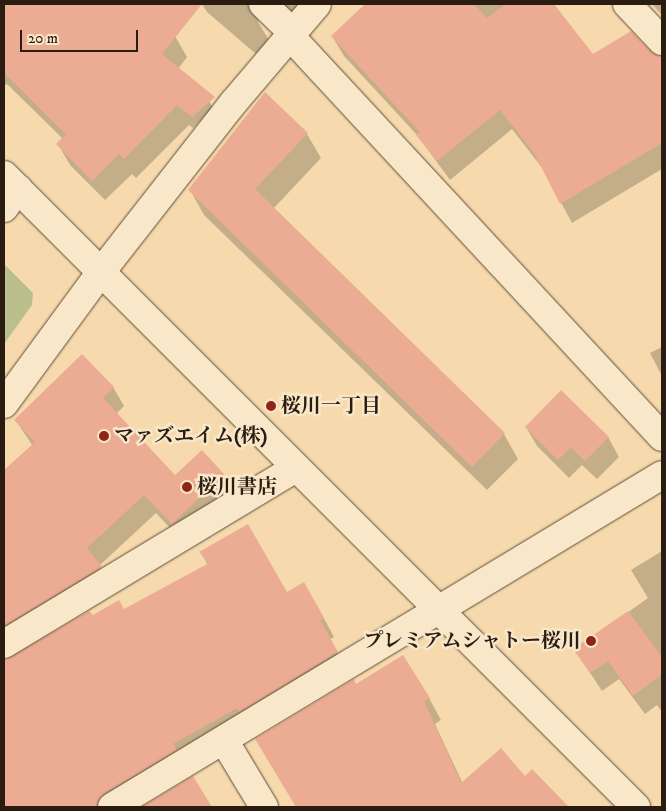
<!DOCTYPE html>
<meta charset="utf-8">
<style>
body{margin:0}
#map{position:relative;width:666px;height:811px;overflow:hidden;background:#f6daad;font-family:"IM FELL DW Pica","Noto Serif JP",serif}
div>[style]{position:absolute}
.green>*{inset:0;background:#b9c08c}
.shadow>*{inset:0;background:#0003}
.building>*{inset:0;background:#ecac94}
.roads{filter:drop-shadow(0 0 1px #5e4c39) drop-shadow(0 0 1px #5e4c39)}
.minor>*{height:28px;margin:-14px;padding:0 14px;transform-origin:14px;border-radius:14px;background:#f9e7ca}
.dots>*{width:14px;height:14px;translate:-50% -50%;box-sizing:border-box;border:2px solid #f9e7ca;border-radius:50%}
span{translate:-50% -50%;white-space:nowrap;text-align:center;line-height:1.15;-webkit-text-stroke:5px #f9e7ca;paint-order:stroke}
.poi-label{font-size:20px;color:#2b1c12;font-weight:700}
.left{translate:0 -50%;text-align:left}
.right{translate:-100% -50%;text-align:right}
.frame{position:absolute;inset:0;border:5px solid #2b1c12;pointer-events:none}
.scale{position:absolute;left:20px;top:30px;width:118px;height:22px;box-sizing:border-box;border:2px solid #2b1c12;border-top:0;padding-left:6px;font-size:15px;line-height:18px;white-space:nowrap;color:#2b1c12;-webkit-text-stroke:4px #f9e7ca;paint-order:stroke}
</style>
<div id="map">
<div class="green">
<i style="clip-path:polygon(4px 264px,33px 293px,32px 305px,4px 344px)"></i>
</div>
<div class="shadow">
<i style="clip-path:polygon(4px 4px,136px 4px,175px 36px,187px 57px,178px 69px,201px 87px,213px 108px,193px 128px,189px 125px,136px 178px,132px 174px,105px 200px,70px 165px,58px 144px,63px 139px,7px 84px,4px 86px)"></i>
<i style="clip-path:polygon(202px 4px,305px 4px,292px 17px,261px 9px,258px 22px,269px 40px,256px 54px,207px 12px)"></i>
<i style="clip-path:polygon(367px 4px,552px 4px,593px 56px,631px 32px,657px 57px,662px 56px,662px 169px,572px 223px,543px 169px,512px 129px,450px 180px,417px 135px,344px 56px,332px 36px)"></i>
<i style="clip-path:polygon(652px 4px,662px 4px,662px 19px,661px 14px)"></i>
<i style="clip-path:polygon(268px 97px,307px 134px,321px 158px,273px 209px,504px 434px,518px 459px,487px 490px,204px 215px,190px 190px,243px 120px)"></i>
<i style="clip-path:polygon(662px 347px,662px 376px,650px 353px)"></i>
<i style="clip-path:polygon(113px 387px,124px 406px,116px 414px,175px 477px,223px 474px,234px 493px,183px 542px,156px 513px,99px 566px,111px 586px,4px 654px,4px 471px,33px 446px,16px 421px)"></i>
<i style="clip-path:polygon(526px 427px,608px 437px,619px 457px,597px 479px,582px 465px,569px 478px,537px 446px)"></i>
<i style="clip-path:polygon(662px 551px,662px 712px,657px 705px,645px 714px,619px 679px,602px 691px,575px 650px,648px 598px,631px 570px)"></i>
<i style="clip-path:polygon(201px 553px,286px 593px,315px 602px,334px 637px,329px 640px,348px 672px,126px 807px,4px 807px,4px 678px,11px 674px,4px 660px,12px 659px,92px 616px,124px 611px,208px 565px)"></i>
<i style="clip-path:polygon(356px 686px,429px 698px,441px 720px,435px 724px,463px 784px,525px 778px,532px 771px,567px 807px,297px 807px,270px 761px)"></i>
<i style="clip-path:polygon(192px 778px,208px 807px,142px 807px)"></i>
</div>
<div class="building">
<i style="clip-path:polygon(4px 4px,202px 4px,162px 54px,215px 97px,192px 117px,177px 105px,124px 159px,119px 154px,92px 181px,56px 144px,66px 134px,4px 73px)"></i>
<i style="clip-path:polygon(365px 4px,474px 4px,487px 18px,506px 4px,554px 4px,593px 54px,631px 31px,651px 52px,662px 56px,662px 143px,560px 204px,534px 153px,500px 110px,437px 161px,416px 135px,420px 132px,331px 36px)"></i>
<i style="clip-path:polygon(265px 92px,308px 133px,255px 189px,505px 433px,472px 467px,188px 190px)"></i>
<i style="clip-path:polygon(82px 354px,114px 387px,103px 398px,175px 475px,202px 450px,224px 474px,172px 524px,144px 495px,87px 548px,102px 567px,4px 626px,4px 470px,35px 442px,14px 420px)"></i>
<i style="clip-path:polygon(561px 390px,609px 437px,585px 461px,571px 447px,558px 460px,525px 427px)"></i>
<i style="clip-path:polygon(248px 524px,287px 592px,304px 582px,324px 618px,320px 620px,338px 652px,239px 712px,237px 708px,173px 744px,177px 750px,104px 794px,96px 807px,4px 807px,4px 660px,89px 611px,93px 615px,119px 600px,124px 609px,209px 563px,199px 552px)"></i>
<i style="clip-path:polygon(628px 611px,662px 657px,662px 674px,633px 696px,608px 661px,590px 673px,573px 649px)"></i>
<i style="clip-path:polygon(403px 655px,430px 698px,424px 701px,461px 783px,501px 748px,525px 776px,532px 769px,569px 807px,296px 807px,255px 739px,354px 679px,356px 684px)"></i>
<i style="clip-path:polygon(193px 776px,212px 807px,142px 807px)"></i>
</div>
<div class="roads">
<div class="minor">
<i style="left:263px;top:4px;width:42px;rotate:44deg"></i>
<i style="left:627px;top:4px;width:51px;rotate:46.6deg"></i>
<i style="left:290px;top:36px;width:547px;rotate:47.15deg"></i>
<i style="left:4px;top:175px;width:894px;rotate:45deg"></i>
<i style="left:4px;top:208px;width:24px;rotate:-54deg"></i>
<i style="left:4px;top:404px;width:164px;rotate:-53.7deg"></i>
<i style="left:101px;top:272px;width:216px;rotate:-52deg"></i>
<i style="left:234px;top:102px;width:128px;rotate:-49.7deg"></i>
<i style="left:4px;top:644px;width:339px;rotate:-31.1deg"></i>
<i style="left:225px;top:742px;width:76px;rotate:59deg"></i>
<i style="left:112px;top:807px;width:642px;rotate:-31.12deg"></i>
</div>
</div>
<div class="dots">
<i style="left:271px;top:406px;background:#8f2418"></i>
<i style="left:104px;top:436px;background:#8f2418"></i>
<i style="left:187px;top:487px;background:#8f2418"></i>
<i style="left:591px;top:641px;background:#8f2418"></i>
</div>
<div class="poi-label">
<span class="left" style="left:281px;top:406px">桜川一丁目</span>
<span class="left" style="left:114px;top:436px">マァズエイム(株)</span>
<span class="left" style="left:197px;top:487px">桜川書店</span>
<span class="right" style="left:581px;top:641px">プレミアムシャトー桜川</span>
</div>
<div class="frame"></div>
<div class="scale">20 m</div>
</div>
